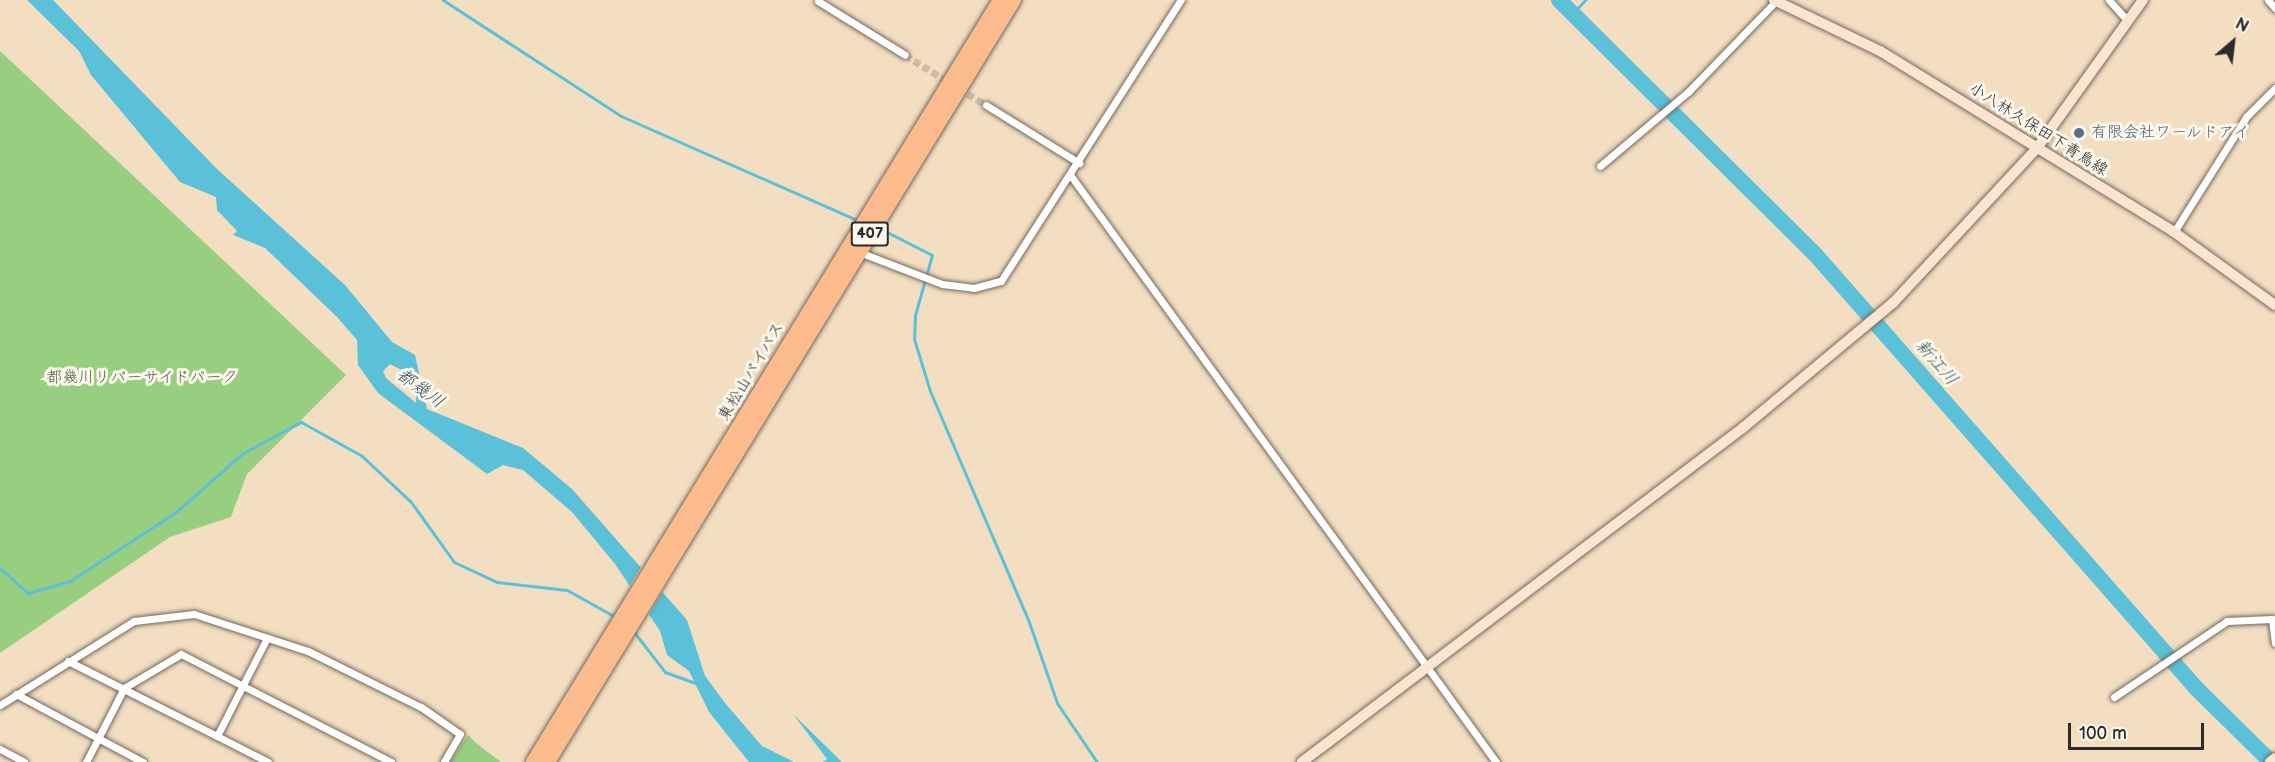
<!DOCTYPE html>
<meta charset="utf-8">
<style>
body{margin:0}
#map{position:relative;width:2275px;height:762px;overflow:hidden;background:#f4dec2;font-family:"Balsamiq Sans","Klee One",sans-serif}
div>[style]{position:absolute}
.green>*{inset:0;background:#98ce80}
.water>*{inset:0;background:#5bc1d8}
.pier>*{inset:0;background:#f4dec2}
.stream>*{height:3px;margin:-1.5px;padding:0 1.5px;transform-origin:1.5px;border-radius:1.5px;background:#5bc1d8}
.river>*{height:16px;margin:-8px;padding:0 8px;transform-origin:8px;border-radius:8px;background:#5bc1d8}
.street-tunnel>*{height:7px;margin-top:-3.5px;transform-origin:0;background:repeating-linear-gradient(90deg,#ccbaa4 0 7px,transparent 0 10.5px)}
.roads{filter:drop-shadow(0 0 2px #716a60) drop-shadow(0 0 2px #716a60)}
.street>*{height:7px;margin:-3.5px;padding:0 3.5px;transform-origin:3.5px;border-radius:3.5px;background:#fff}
.secondary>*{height:10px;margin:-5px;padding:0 5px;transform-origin:5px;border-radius:5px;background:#fde4d1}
.highway>*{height:14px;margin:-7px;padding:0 7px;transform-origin:7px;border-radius:7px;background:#fbbb8c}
.dots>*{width:16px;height:16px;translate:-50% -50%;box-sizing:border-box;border:3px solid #fbf7ec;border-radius:50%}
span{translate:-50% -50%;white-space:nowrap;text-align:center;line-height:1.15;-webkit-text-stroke:6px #fbf7ec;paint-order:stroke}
.shield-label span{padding:2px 4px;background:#fbf7ec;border:2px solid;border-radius:4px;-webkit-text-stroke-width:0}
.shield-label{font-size:15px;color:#2b2b2b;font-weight:700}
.street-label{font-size:16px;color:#2b2b2b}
.service-label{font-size:16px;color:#4e5e75}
.left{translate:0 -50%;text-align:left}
.park-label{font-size:16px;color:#4c5c44}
.water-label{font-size:18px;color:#39585f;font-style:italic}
.north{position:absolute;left:2203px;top:12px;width:60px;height:60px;-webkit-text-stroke:4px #fbf7ec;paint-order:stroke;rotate:28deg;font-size:16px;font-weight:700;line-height:24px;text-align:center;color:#2b2b2b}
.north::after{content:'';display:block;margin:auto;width:21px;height:27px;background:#2b2b2b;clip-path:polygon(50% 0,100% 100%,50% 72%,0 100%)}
.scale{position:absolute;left:2068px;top:723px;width:136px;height:27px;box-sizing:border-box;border:3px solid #2b2b2b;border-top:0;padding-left:8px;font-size:18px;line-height:21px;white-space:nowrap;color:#2b2b2b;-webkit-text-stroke:4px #fbf7ec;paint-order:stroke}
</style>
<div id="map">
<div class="green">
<i style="clip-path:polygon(0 51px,346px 375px,247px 474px,231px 517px,170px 537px,0 653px)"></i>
<i style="clip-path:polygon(468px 735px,476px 743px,501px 762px,450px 762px)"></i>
</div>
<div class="water">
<i style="clip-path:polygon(evenodd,27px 0,53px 0,217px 169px,345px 285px,392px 342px,415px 355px,427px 409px,523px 448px,572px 489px,687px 620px,705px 676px,725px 703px,762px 746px,794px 762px,749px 762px,709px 712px,689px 671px,667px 655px,660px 631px,615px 564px,572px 512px,523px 470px,503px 465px,487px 474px,378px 393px,358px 365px,357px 340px,337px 317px,265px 248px,233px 235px,237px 231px,217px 210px,216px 197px,180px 182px,91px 75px,79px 51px,27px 0,390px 364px,409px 374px,417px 385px,416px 403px,386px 378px,383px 371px,390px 364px)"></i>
<i style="clip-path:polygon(793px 714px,842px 762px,823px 762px,827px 759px)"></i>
</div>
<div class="pier">
<i style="clip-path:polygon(644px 562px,665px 588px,645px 621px,627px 590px)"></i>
</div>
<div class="stream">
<i style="left:443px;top:0;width:212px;rotate:33.1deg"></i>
<i style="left:621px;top:116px;width:260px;rotate:23.8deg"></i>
<i style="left:1573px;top:13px;width:18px;rotate:-47deg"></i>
<i style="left:879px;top:228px;width:59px;rotate:27deg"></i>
<i style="left:932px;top:255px;width:62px;rotate:105.8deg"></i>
<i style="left:915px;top:315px;width:24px;rotate:92deg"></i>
<i style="left:914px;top:339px;width:54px;rotate:72.9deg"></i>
<i style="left:930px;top:391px;width:251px;rotate:66.8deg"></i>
<i style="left:1029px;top:622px;width:86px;rotate:70.9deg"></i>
<i style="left:1057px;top:703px;width:71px;rotate:55.9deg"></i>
<i style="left:0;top:568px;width:38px;rotate:42deg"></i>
<i style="left:28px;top:593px;width:44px;rotate:-15.9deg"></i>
<i style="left:70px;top:581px;width:126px;rotate:-33.1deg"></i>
<i style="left:176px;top:512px;width:89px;rotate:-41.4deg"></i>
<i style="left:243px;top:453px;width:66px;rotate:-28.1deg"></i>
<i style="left:301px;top:422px;width:70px;rotate:29.1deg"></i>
<i style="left:362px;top:456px;width:67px;rotate:43.2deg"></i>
<i style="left:411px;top:502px;width:74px;rotate:54.4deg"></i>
<i style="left:454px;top:562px;width:47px;rotate:24.9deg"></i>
<i style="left:497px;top:582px;width:70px;rotate:6.5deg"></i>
<i style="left:567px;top:590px;width:57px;rotate:29.2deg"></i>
<i style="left:634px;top:632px;width:51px;rotate:52.2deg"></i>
<i style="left:665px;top:672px;width:35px;rotate:20deg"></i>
</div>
<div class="river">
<i style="left:1559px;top:0;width:359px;rotate:44.8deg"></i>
<i style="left:1814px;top:253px;width:579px;rotate:48.71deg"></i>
<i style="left:2196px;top:688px;width:105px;rotate:44.6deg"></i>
</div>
<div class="street-tunnel">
<i style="left:905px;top:55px;width:95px;rotate:31.7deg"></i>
</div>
<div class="roads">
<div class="street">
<i style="left:2109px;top:0;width:28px;rotate:48deg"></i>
<i style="left:2268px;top:0;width:11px;rotate:49deg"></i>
<i style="left:818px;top:1px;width:102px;rotate:31.8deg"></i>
<i style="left:986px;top:105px;width:110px;rotate:31.9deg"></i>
<i style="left:1600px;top:166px;width:115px;rotate:-40.1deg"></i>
<i style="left:1688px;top:92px;width:127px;rotate:-46deg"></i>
<i style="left:1071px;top:176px;width:724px;rotate:54.05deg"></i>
<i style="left:2174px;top:232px;width:136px;rotate:-57.9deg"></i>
<i style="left:2246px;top:117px;width:41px;rotate:-45deg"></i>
<i style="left:859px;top:252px;width:89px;rotate:21.1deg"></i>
<i style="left:942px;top:284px;width:32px;rotate:7deg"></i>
<i style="left:974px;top:288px;width:28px;rotate:-15deg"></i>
<i style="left:1001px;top:281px;width:334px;rotate:-57.4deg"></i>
<i style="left:68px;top:661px;width:167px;rotate:26.7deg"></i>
<i style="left:217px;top:736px;width:110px;rotate:-63deg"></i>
<i style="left:16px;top:694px;width:144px;rotate:28.2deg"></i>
<i style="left:2114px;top:697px;width:136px;rotate:-33.9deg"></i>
<i style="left:2227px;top:621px;width:45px;rotate:-2.5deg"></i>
<i style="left:2272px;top:619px;width:24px;rotate:83deg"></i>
<i style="left:0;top:705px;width:158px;rotate:-32.1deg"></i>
<i style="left:134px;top:621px;width:60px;rotate:-6.7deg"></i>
<i style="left:194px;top:614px;width:120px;rotate:18deg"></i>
<i style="left:308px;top:651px;width:126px;rotate:26.4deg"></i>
<i style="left:421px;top:707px;width:47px;rotate:34.7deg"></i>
<i style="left:460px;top:734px;width:32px;rotate:120deg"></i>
<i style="left:217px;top:736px;width:57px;rotate:27deg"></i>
<i style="left:0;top:749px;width:27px;rotate:28deg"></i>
<i style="left:86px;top:762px;width:83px;rotate:-62.8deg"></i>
<i style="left:124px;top:688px;width:66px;rotate:-30.8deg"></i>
<i style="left:181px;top:654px;width:236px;rotate:27.2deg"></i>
</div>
<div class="secondary">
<i style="left:1774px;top:0;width:118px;rotate:25.7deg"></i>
<i style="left:1880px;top:51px;width:345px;rotate:31.6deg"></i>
<i style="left:2174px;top:232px;width:125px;rotate:35.9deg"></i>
<i style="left:1302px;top:762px;width:555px;rotate:-37.16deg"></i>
<i style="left:1744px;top:427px;width:194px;rotate:-39.8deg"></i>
<i style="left:1893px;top:303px;width:212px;rotate:-47.1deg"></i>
<i style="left:2037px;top:148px;width:182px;rotate:-54.4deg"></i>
<i style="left:2270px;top:762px;width:6px;rotate:-39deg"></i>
</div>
<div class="highway">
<i style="left:533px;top:762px;width:894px;rotate:-58.5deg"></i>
<i style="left:548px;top:762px;width:893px;rotate:-58.55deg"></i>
</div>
</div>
<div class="dots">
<i style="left:2079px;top:133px;background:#5c6f8a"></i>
</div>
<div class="shield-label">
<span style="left:870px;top:234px">407</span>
</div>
<div class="street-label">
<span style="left:2038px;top:130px;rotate:32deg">小八林久保田下青鳥線</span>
<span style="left:752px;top:372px;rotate:-59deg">東松山バイパス</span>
</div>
<div class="service-label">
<span class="left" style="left:2091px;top:133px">有限会社ワールドアイ</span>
</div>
<div class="park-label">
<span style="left:142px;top:378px">都幾川リバーサイドパーク</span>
</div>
<div class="water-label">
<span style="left:1936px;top:363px;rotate:49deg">新江川</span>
<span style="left:420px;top:389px;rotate:36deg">都幾川</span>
</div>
<div class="north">N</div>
<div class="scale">100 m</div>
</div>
